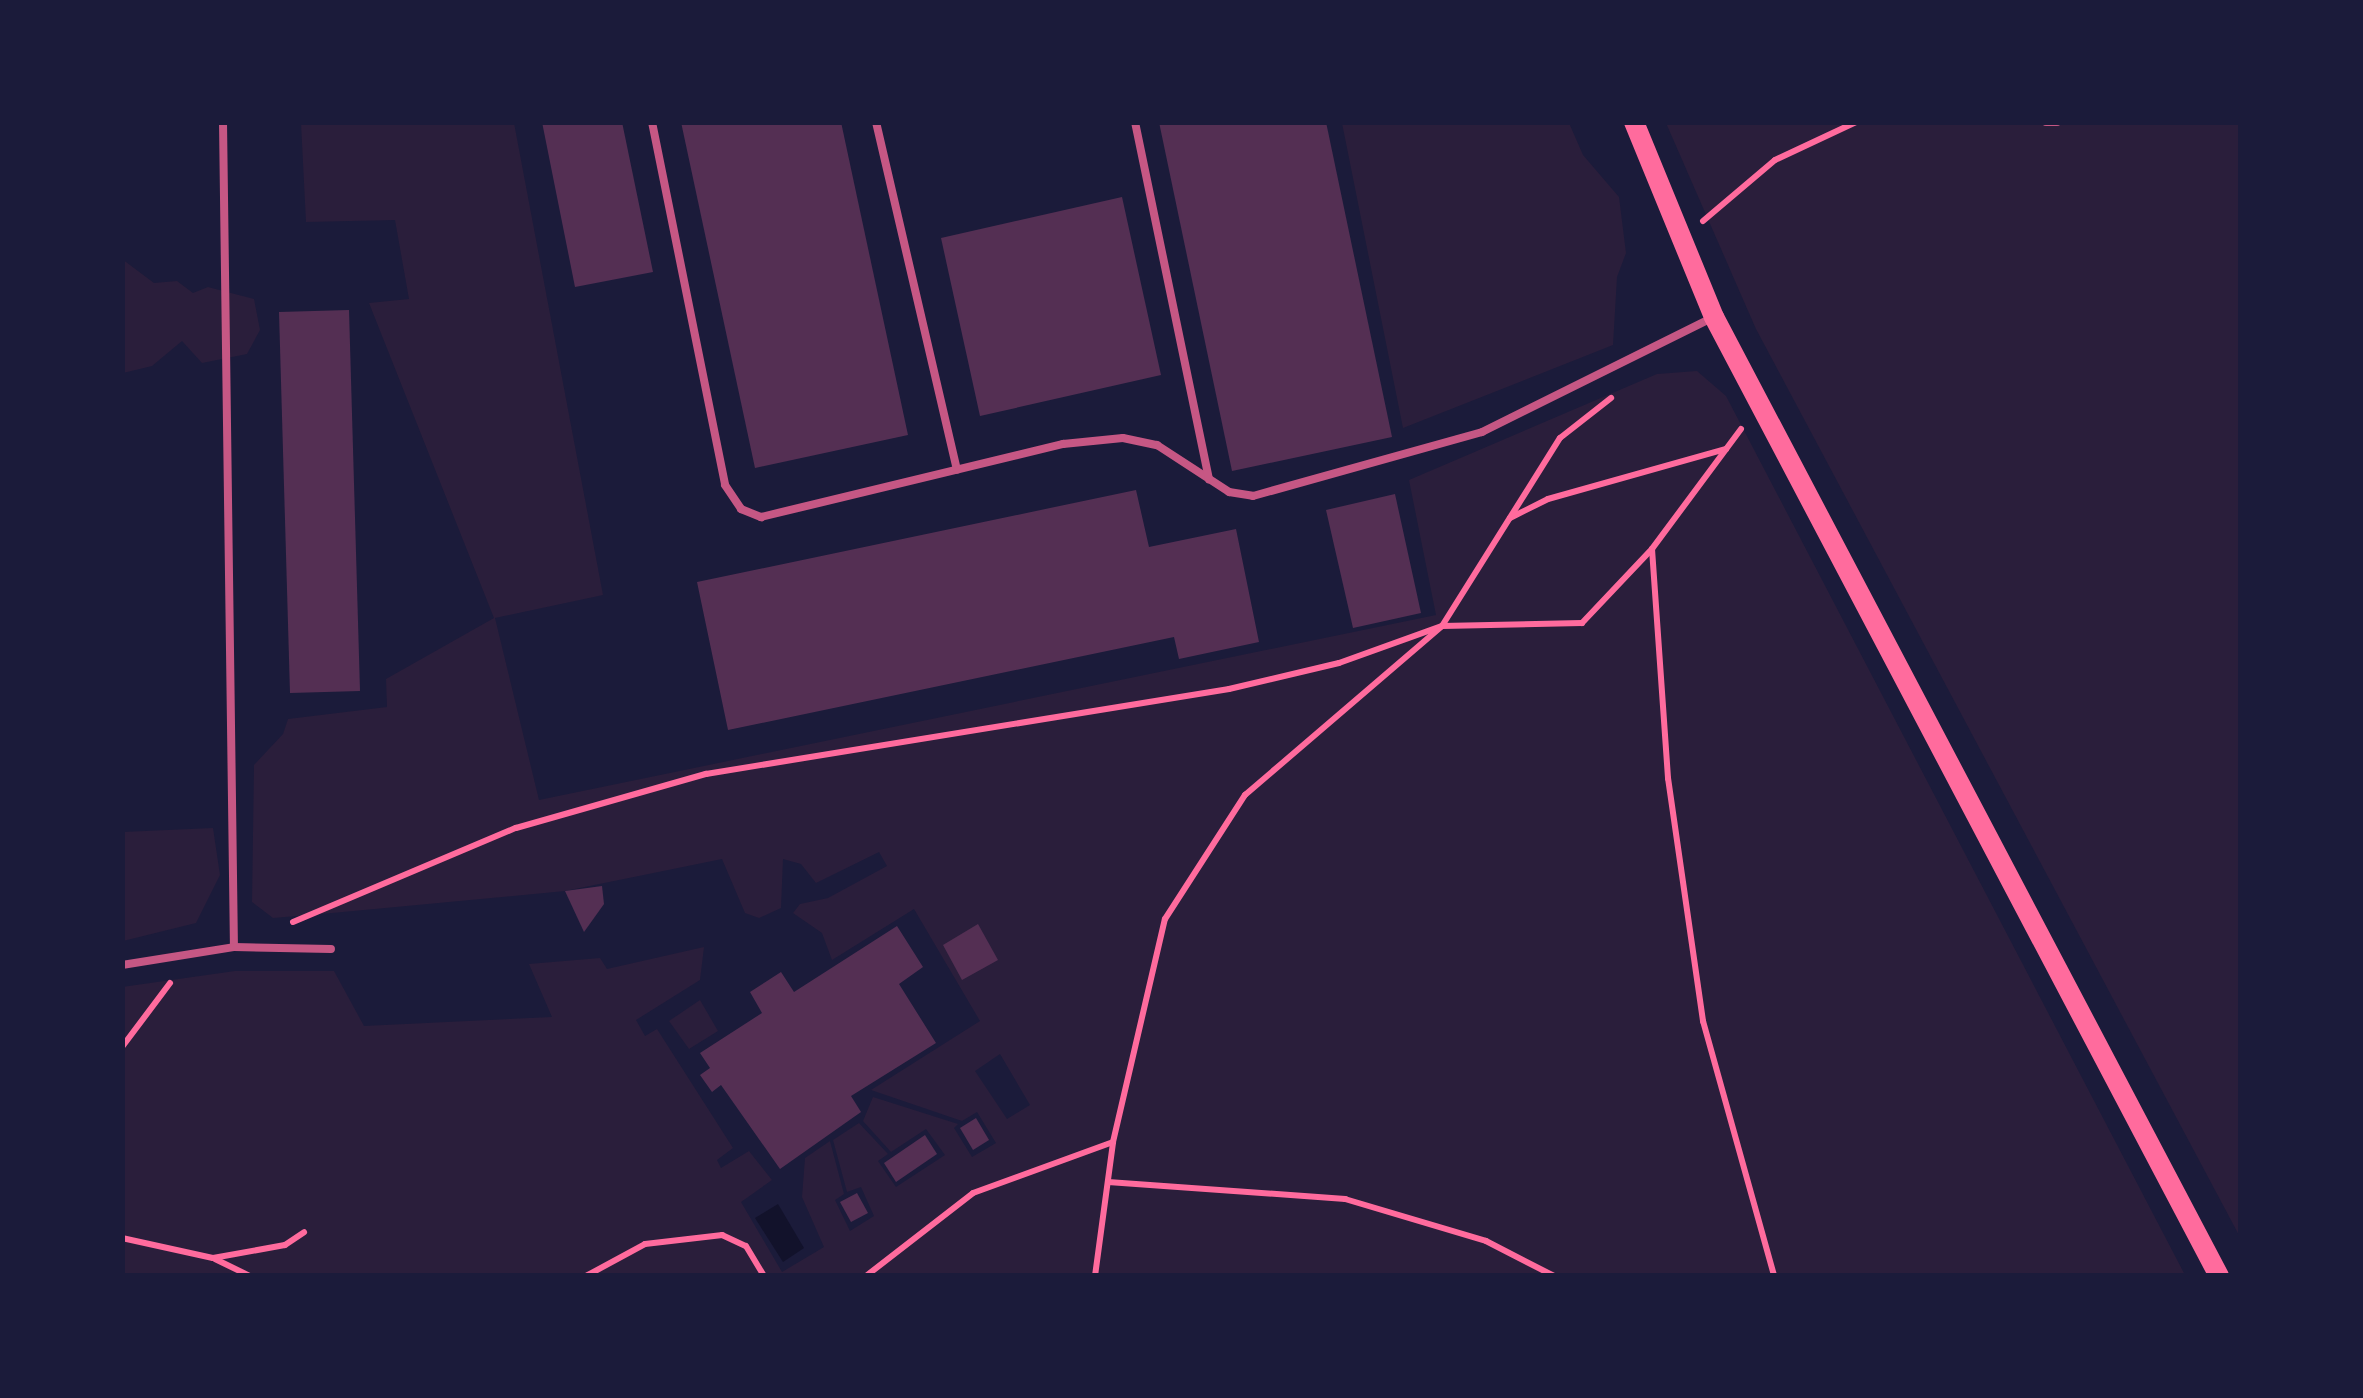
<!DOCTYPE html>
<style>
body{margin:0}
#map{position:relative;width:2363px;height:1398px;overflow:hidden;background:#1b1b3a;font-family:"Fira Sans",sans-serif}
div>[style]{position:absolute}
.green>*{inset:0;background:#2a1e3b}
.water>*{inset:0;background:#12122b}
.building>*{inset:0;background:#542f53}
.path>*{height:6px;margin:-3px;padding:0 3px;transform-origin:3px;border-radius:3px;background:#ff6b9d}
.service>*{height:8px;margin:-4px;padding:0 4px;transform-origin:4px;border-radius:4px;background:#c65784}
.secondary>*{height:20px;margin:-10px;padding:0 10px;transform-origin:10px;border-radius:10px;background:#ff6b9d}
span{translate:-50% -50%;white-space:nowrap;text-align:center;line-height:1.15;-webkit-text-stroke:10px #1b1b3a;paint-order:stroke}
.frame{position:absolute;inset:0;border:125px solid #1b1b3a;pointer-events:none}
</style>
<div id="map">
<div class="green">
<i style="clip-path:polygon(evenodd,301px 123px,514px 123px,603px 595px,495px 618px,539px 800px,1436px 615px,1409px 480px,1657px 374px,1697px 371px,1726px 396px,2185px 1275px,123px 1275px,122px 987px,235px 971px,334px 971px,364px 1026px,552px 1017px,529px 964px,600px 958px,607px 969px,704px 947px,700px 980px,636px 1020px,645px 1036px,657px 1029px,733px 1148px,717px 1160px,721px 1168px,749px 1151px,772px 1180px,741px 1202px,782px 1272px,824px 1247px,802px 1197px,805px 1158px,830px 1141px,844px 1194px,835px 1200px,850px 1231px,874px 1216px,861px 1187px,847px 1192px,833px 1140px,859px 1123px,888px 1154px,878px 1161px,896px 1187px,945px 1155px,926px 1129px,891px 1152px,863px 1121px,873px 1097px,958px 1124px,954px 1128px,972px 1157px,996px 1143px,977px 1112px,962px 1121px,871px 1090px,980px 1021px,914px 909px,832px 960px,822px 933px,793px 913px,800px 904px,828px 898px,887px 866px,879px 852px,816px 883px,801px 864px,783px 859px,781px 908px,759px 918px,745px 913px,722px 859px,565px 891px,332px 913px,273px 918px,252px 902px,254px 765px,283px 734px,288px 719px,387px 707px,386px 679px,494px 618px,369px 303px,409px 299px,395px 220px,306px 222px,301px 123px,1000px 1054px,1030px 1105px,1007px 1119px,975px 1071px,1000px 1054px)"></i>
<i style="clip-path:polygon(1342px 123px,1569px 123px,1583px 155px,1619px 197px,1626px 253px,1617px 277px,1613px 345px,1403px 428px)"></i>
<i style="clip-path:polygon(1666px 123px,2240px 123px,2240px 1237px,1756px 329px)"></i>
<i style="clip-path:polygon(122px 259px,154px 283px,177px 281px,193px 293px,208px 287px,254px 299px,260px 330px,247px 354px,202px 363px,182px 341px,152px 366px,123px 373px)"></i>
<i style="clip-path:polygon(213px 828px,220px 875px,196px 923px,123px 941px,123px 832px)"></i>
<i style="clip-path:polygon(700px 1000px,718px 1031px,689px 1049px,669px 1021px)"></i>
</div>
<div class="water">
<i style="clip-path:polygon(778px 1204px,804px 1248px,783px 1262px,755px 1218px)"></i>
</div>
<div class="building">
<i style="clip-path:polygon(542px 122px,622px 122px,653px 272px,575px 287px)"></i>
<i style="clip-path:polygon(681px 122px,841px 122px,908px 435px,755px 468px)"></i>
<i style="clip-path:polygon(1159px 122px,1326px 122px,1392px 437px,1232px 471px)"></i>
<i style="clip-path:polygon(1122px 197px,1161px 375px,980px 416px,941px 238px)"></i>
<i style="clip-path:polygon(349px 310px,360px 691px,290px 693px,279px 312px)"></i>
<i style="clip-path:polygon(1136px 490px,1149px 547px,1236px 529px,1259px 642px,1179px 659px,1174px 637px,728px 730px,697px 582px)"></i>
<i style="clip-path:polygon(1395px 494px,1421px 613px,1353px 628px,1326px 510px)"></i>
<i style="clip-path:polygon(602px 886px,604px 904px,584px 932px,565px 891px)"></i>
<i style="clip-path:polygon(978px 924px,998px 960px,962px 980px,943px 945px)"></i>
<i style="clip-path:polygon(897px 926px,923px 967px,899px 984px,936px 1043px,851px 1096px,861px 1112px,780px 1169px,721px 1085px,712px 1092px,700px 1075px,710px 1068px,700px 1053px,762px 1013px,750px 992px,781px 972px,794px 992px)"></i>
<i style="clip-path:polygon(976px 1118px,989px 1140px,973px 1150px,960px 1128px)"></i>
<i style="clip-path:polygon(925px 1135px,937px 1154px,896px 1182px,884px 1163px)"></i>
<i style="clip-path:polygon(857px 1193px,868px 1213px,851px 1222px,840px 1202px)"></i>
</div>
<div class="path">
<i style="left:1703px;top:221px;width:94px;rotate:-40.3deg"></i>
<i style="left:1775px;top:160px;width:89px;rotate:-25.1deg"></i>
<i style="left:1741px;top:429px;width:149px;rotate:126.6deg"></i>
<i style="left:1652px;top:549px;width:230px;rotate:86deg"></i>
<i style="left:1668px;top:778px;width:246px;rotate:81.8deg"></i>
<i style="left:1703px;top:1021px;width:265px;rotate:74.4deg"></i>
<i style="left:1510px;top:518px;width:42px;rotate:-26.6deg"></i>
<i style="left:1548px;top:499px;width:185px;rotate:-15.7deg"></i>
<i style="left:293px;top:922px;width:242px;rotate:-22.9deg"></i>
<i style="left:516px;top:828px;width:198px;rotate:-15.9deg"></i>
<i style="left:706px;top:774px;width:530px;rotate:-9.23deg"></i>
<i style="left:1229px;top:689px;width:113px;rotate:-13.3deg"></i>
<i style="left:1339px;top:663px;width:109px;rotate:-19.8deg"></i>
<i style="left:1442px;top:626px;width:140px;rotate:-1.2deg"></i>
<i style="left:1582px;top:623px;width:102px;rotate:-46.6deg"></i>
<i style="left:122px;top:1047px;width:80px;rotate:-53.1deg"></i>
<i style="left:1108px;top:1182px;width:238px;rotate:4.1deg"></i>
<i style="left:1345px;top:1199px;width:147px;rotate:16.6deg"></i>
<i style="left:1486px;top:1241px;width:76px;rotate:27.2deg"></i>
<i style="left:122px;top:1238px;width:93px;rotate:12.4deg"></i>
<i style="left:213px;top:1258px;width:73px;rotate:-10.2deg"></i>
<i style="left:285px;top:1245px;width:23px;rotate:-34deg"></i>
<i style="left:215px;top:1259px;width:39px;rotate:26deg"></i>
<i style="left:586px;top:1276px;width:67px;rotate:-28.5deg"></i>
<i style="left:645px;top:1244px;width:78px;rotate:-6.7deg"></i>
<i style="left:722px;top:1235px;width:26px;rotate:25deg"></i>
<i style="left:746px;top:1246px;width:35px;rotate:59deg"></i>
<i style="left:866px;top:1276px;width:135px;rotate:-37.8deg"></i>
<i style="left:973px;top:1193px;width:149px;rotate:-20deg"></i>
<i style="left:1095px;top:1276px;width:135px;rotate:-82.3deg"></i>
<i style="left:1113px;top:1142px;width:229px;rotate:-76.9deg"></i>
<i style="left:1165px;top:919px;width:148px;rotate:-57.2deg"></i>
<i style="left:1245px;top:795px;width:260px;rotate:-40.6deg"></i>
<i style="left:1442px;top:626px;width:222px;rotate:-57.9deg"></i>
<i style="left:1560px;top:438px;width:65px;rotate:-38.1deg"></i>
</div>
<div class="service">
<i style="left:223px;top:122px;width:825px;rotate:89.24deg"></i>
<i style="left:652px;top:122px;width:370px;rotate:78.6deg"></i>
<i style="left:725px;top:485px;width:29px;rotate:56deg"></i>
<i style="left:741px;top:509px;width:22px;rotate:22deg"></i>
<i style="left:761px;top:517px;width:311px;rotate:-13.6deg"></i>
<i style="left:1063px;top:444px;width:60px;rotate:-5.7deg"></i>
<i style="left:1123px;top:438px;width:35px;rotate:12deg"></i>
<i style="left:1157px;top:445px;width:86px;rotate:33.1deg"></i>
<i style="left:1229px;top:492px;width:24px;rotate:9deg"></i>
<i style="left:1253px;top:496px;width:238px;rotate:-15.6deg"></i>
<i style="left:1482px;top:432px;width:259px;rotate:-26.4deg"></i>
<i style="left:876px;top:122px;width:357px;rotate:76.9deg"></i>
<i style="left:1135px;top:122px;width:365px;rotate:78.3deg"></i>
<i style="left:2046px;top:122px;width:11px"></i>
<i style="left:122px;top:965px;width:113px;rotate:-9.1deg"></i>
<i style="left:234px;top:947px;width:97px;rotate:1.2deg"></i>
</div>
<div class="secondary">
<i style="left:1634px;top:122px;width:211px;rotate:67.7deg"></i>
<i style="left:1714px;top:317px;width:1084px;rotate:62.23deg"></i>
</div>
<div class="frame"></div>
</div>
